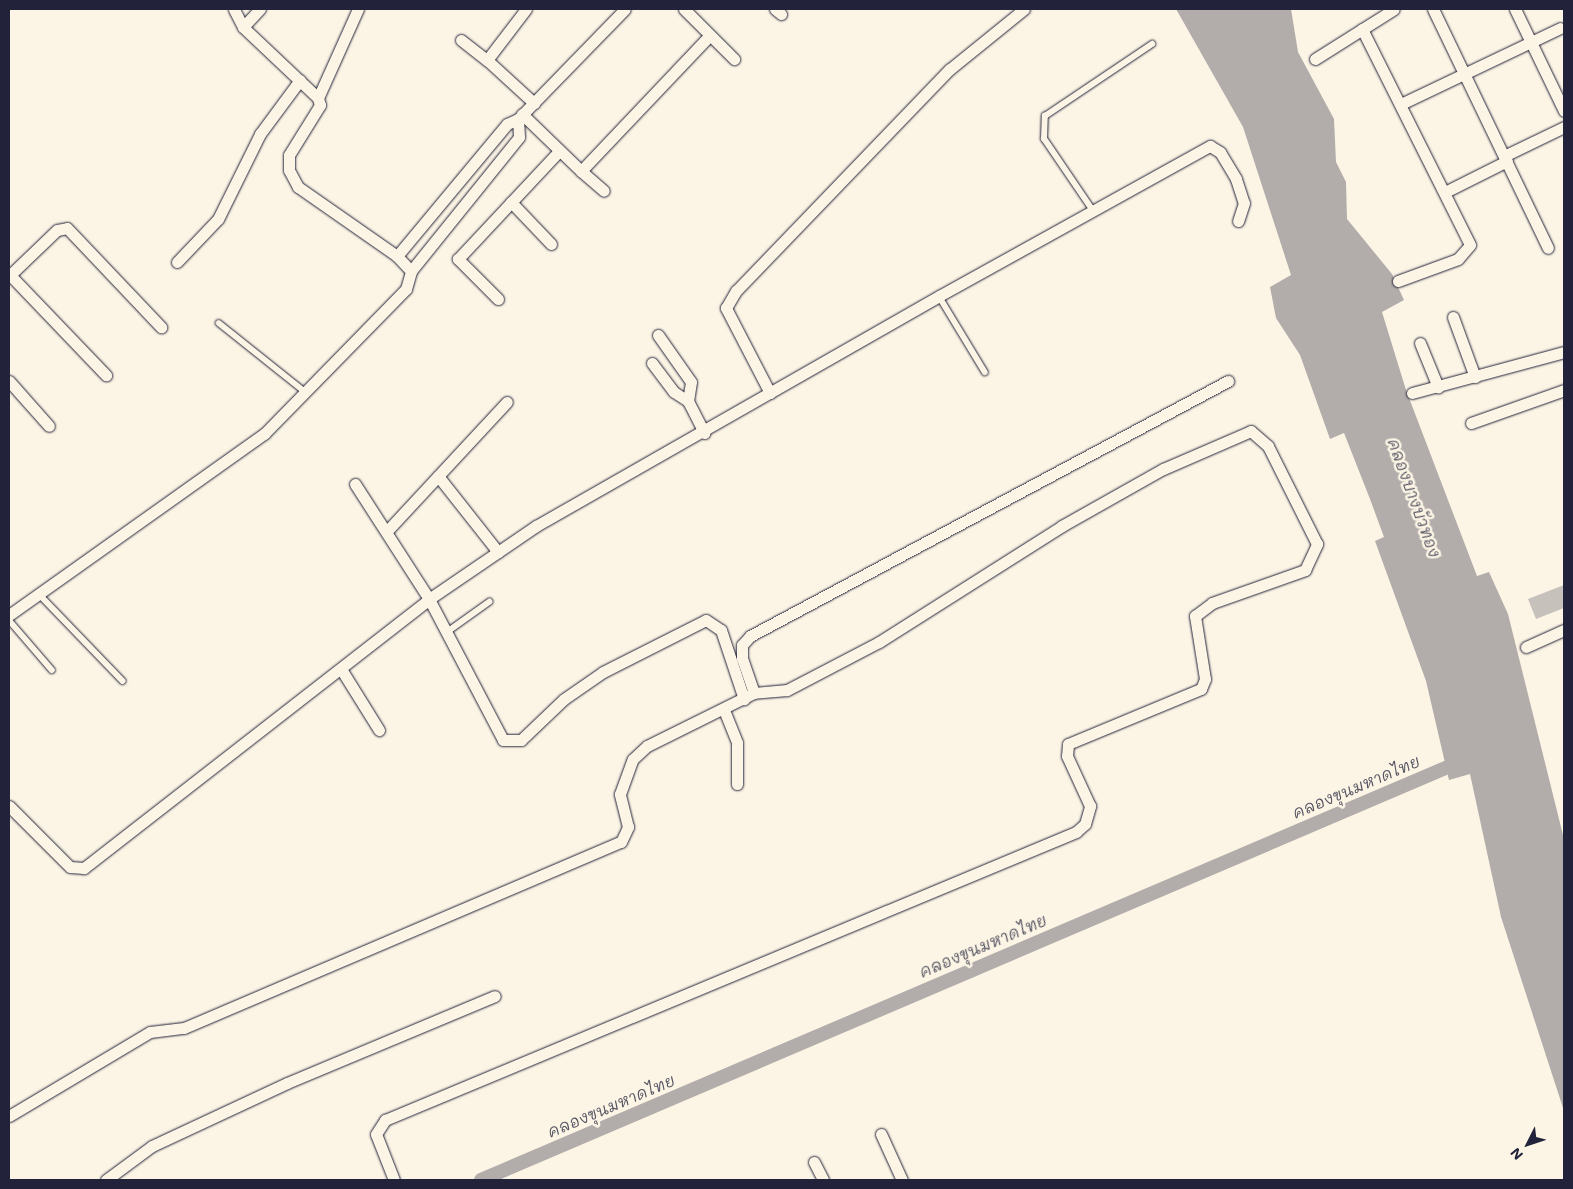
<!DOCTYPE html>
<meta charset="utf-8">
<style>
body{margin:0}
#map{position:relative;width:1573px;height:1189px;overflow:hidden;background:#fcf5e5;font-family:Mali,"Playpen Sans Thai",sans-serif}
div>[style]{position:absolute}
.water>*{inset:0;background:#b2adab}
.canal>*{height:14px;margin:-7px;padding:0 7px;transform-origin:7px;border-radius:7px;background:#b2adab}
.building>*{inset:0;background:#c6c1bb}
.roads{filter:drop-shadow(0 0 1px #22223b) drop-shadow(0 0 1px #22223b)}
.service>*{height:5.5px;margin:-2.75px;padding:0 2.75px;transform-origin:2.75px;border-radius:2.75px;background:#fcf5e5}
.minor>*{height:11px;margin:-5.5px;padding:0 5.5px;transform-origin:5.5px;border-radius:5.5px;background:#fcf5e5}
span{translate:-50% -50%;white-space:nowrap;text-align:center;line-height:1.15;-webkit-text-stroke:5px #fcf5e5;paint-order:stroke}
.water-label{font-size:16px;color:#545362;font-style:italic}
.frame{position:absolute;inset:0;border:10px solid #22223b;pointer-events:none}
.north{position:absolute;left:1503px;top:1119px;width:50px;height:50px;-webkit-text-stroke:4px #fcf5e5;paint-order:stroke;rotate:229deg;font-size:14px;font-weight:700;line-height:20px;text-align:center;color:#22223b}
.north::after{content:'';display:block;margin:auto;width:18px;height:22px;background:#22223b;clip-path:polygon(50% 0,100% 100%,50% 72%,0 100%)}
</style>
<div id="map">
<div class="water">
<i style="clip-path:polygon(1176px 9px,1291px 9px,1298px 52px,1334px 119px,1336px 162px,1346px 182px,1347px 219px,1392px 274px,1404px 300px,1382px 312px,1406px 390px,1477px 576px,1489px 572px,1508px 614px,1564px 839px,1564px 1111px,1501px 917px,1470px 774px,1449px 780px,1426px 681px,1375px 541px,1384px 537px,1370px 499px,1344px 433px,1330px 439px,1300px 355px,1276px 318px,1270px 287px,1291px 275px,1243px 127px)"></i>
</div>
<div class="canal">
<i style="left:481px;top:1180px;width:1067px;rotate:-23.13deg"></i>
</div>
<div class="building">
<i style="clip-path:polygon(1564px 585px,1564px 608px,1536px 619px,1528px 599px)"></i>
</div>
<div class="roads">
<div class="service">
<i style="left:1093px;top:211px;width:87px;rotate:-124.2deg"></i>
<i style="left:1044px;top:139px;width:23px;rotate:-88deg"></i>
<i style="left:1045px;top:116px;width:129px;rotate:-33.9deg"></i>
<i style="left:939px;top:296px;width:89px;rotate:58.8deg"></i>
<i style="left:219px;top:323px;width:107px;rotate:38.6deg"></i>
<i style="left:38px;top:593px;width:122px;rotate:46deg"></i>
<i style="left:9px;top:620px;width:66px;rotate:49.3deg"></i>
<i style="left:447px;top:632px;width:52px;rotate:-35.5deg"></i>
</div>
<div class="minor">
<i style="left:526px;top:9px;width:64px;rotate:127.4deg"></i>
<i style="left:487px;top:60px;width:64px;rotate:42.5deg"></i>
<i style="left:684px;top:9px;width:71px;rotate:45deg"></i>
<i style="left:775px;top:9px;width:8px;rotate:40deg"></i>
<i style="left:1433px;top:9px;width:265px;rotate:64.3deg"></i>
<i style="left:1515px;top:9px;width:113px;rotate:64.3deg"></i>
<i style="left:243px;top:27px;width:25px;rotate:-47deg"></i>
<i style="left:1362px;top:29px;width:241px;rotate:63.4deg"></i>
<i style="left:1470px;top:245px;width:18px;rotate:131deg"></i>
<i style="left:1458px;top:259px;width:64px;rotate:159.9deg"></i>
<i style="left:461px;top:40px;width:33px;rotate:38deg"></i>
<i style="left:1315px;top:59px;width:93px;rotate:-32.3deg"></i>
<i style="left:318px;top:98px;width:98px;rotate:-65.8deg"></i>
<i style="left:1403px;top:103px;width:174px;rotate:-25.5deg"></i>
<i style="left:522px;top:114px;width:82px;rotate:44deg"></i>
<i style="left:581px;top:171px;width:187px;rotate:-46.5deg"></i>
<i style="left:1504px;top:156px;width:67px;rotate:-25.8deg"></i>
<i style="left:581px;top:171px;width:30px;rotate:41deg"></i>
<i style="left:1447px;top:191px;width:67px;rotate:-26.6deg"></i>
<i style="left:511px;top:202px;width:58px;rotate:46.4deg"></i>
<i style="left:397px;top:256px;width:172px;rotate:-50.2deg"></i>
<i style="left:507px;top:124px;width:12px;rotate:-24deg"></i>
<i style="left:518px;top:119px;width:153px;rotate:-45.8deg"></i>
<i style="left:177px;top:262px;width:59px;rotate:-46.4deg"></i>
<i style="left:218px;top:219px;width:95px;rotate:-63.7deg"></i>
<i style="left:260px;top:134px;width:67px;rotate:-53.5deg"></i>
<i style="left:411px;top:271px;width:172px;rotate:-51.1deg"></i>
<i style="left:519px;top:137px;width:18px;rotate:-93deg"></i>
<i style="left:10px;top:275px;width:139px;rotate:46.2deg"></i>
<i style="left:9px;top:276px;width:66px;rotate:-43.8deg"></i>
<i style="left:57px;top:230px;width:10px;rotate:-11deg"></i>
<i style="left:67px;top:228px;width:137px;rotate:46.5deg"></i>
<i style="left:498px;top:299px;width:57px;rotate:-135deg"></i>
<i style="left:458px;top:259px;width:148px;rotate:-46.9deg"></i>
<i style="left:1453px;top:317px;width:64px;rotate:69.9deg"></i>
<i style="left:658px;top:335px;width:57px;rotate:54.9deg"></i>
<i style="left:691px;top:382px;width:19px;rotate:99deg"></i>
<i style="left:688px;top:401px;width:36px;rotate:63deg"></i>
<i style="left:1420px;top:343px;width:48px;rotate:67.8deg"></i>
<i style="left:652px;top:363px;width:36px;rotate:53deg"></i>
<i style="left:674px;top:392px;width:17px;rotate:33deg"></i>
<i style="left:9px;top:381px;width:60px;rotate:48.4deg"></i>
<i style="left:770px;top:393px;width:96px;rotate:-117.4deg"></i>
<i style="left:726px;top:308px;width:20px;rotate:-60deg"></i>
<i style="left:736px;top:291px;width:308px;rotate:-46.1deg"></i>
<i style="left:950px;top:69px;width:95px;rotate:-39deg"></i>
<i style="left:1412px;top:393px;width:157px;rotate:-15.1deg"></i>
<i style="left:1471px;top:423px;width:99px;rotate:-19.5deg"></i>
<i style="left:438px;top:476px;width:97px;rotate:51.7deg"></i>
<i style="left:355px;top:484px;width:137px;rotate:57.2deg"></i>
<i style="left:429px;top:599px;width:159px;rotate:62.3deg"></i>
<i style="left:503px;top:740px;width:18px"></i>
<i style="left:521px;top:740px;width:59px;rotate:-43.6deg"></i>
<i style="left:564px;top:699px;width:47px;rotate:-34.7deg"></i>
<i style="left:603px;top:672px;width:115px;rotate:-26.8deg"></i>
<i style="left:706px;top:620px;width:18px;rotate:34deg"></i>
<i style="left:721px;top:630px;width:73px;rotate:71.6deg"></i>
<i style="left:387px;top:531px;width:176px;rotate:-47.1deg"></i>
<i style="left:9px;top:615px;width:313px;rotate:-35.4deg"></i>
<i style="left:264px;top:434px;width:203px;rotate:-45.6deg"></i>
<i style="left:406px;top:289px;width:19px;rotate:-74deg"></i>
<i style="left:411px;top:271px;width:21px;rotate:-133deg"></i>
<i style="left:397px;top:256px;width:121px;rotate:-145.1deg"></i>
<i style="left:298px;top:187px;width:19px;rotate:-118deg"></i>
<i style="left:289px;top:170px;width:15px;rotate:-90deg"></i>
<i style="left:289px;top:155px;width:59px;rotate:-58.2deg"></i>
<i style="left:320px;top:105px;width:7px;rotate:-106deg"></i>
<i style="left:318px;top:98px;width:103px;rotate:-136.6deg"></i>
<i style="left:243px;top:27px;width:20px;rotate:-117deg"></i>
<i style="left:1526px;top:647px;width:42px;rotate:-24.1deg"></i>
<i style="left:341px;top:669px;width:72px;rotate:58.1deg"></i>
<i style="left:724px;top:710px;width:35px;rotate:68deg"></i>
<i style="left:737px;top:743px;width:41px;rotate:90deg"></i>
<i style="left:9px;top:806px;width:86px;rotate:45deg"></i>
<i style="left:70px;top:867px;width:14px;rotate:4deg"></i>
<i style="left:84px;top:868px;width:437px;rotate:-37.9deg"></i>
<i style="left:429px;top:599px;width:130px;rotate:-34.3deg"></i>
<i style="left:536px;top:526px;width:464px;rotate:-29.7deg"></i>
<i style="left:939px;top:296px;width:310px;rotate:-29deg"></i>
<i style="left:1210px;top:146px;width:12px;rotate:31deg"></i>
<i style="left:1220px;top:152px;width:31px;rotate:59deg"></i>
<i style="left:1236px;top:179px;width:25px;rotate:72deg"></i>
<i style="left:1244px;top:203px;width:19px;rotate:108deg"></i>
<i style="left:9px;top:1116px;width:164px;rotate:-30.8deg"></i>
<i style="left:150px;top:1032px;width:34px;rotate:-7deg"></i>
<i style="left:184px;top:1028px;width:475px;rotate:-23.1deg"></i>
<i style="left:621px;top:842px;width:17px;rotate:-65deg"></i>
<i style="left:628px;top:827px;width:34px;rotate:-104deg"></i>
<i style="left:620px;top:794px;width:37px;rotate:-70deg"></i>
<i style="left:633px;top:759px;width:19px;rotate:-43deg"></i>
<i style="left:647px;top:746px;width:119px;rotate:-26.4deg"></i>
<i style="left:754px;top:693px;width:37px;rotate:-109deg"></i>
<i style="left:742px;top:658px;width:13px;rotate:-90deg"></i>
<i style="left:742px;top:645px;width:12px;rotate:-48deg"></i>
<i style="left:750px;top:636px;width:542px;rotate:-28.08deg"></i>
<i style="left:881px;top:1134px;width:51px;rotate:65.5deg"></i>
<i style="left:814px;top:1162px;width:20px;rotate:63deg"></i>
<i style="left:106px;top:1180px;width:57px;rotate:-36.5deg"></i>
<i style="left:152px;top:1146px;width:149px;rotate:-25deg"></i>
<i style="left:287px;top:1083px;width:225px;rotate:-22.7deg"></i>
<i style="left:394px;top:1180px;width:49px;rotate:-111.4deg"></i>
<i style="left:376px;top:1134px;width:17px;rotate:-57deg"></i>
<i style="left:385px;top:1120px;width:749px;rotate:-22.63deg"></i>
<i style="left:1076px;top:832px;width:12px;rotate:-42deg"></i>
<i style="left:1085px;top:824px;width:19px;rotate:-74deg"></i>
<i style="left:1090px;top:806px;width:55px;rotate:-114.7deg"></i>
<i style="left:1067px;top:756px;width:12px;rotate:-85deg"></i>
<i style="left:1068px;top:744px;width:144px;rotate:-22.5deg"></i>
<i style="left:1201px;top:689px;width:11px;rotate:-68deg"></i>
<i style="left:1205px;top:679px;width:64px;rotate:-99deg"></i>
<i style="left:1195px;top:616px;width:21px;rotate:-37deg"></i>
<i style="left:1212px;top:603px;width:99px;rotate:-19.5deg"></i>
<i style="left:1305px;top:570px;width:29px;rotate:-65deg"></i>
<i style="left:1317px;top:544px;width:110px;rotate:-116.6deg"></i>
<i style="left:1268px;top:446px;width:23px;rotate:-139deg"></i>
<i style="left:1251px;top:431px;width:96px;rotate:156.6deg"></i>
<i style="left:1163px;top:469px;width:116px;rotate:150.6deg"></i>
<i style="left:1062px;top:526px;width:217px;rotate:147.6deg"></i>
<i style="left:879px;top:642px;width:104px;rotate:152.4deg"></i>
<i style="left:787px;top:690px;width:33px;rotate:175deg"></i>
</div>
</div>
<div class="water-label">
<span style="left:1414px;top:498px;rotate:70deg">คลองบางบัวทอง</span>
<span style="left:1356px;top:787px;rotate:-23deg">คลองขุนมหาดไทย</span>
<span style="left:983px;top:946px;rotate:-23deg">คลองขุนมหาดไทย</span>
<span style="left:611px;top:1106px;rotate:-23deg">คลองขุนมหาดไทย</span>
</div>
<div class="frame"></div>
<div class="north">N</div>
</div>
